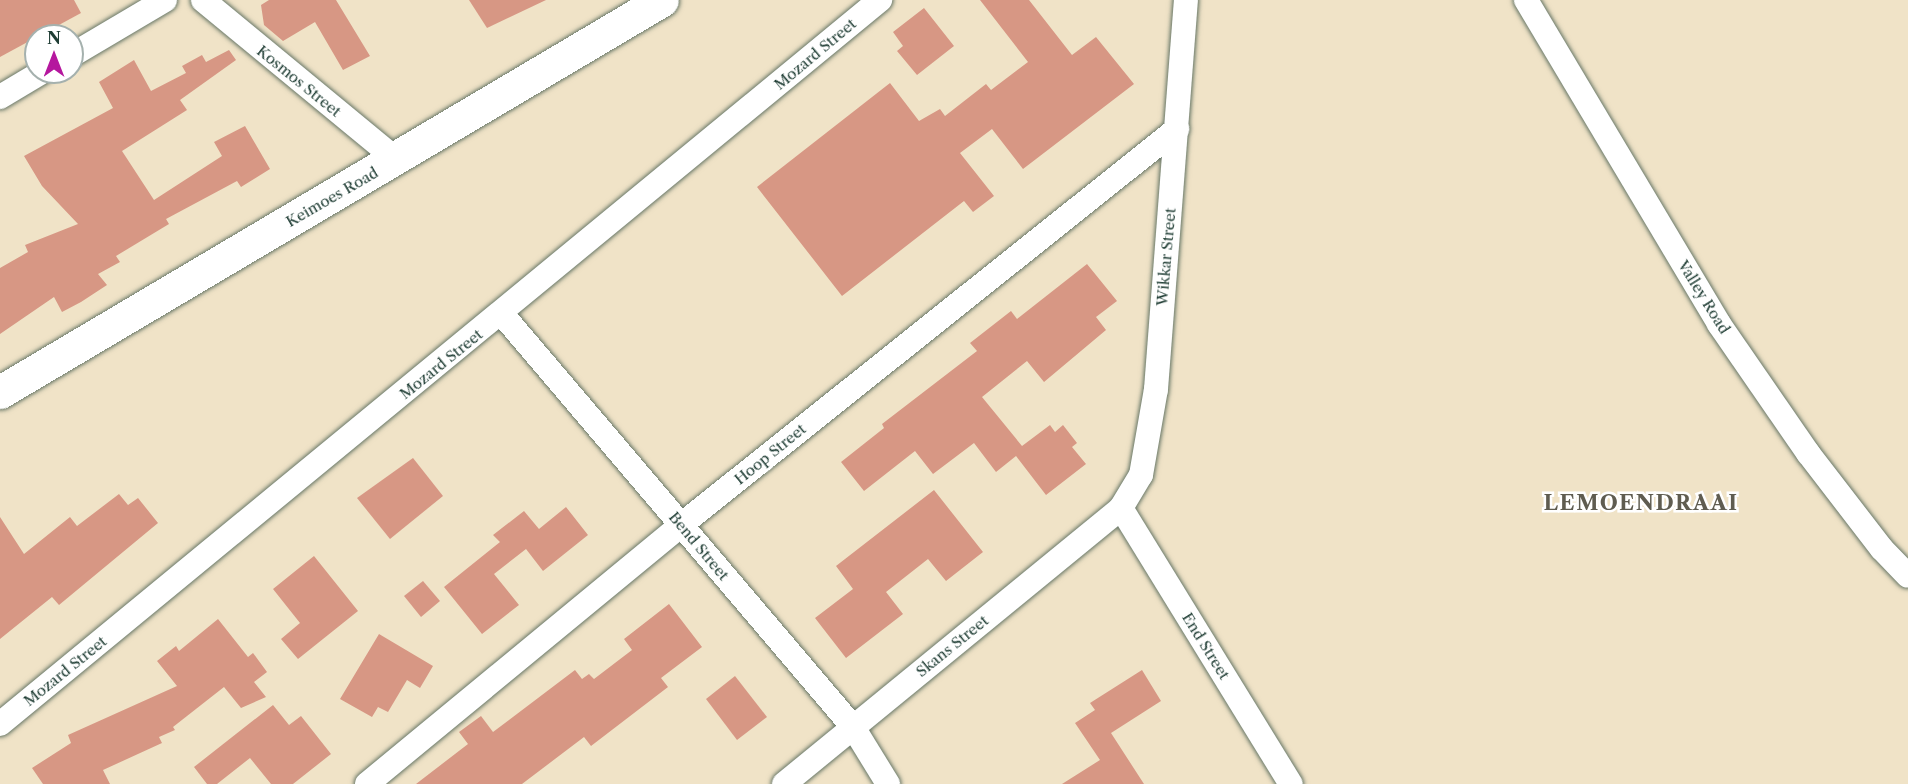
<!DOCTYPE html>
<style>
body{margin:0}
#map{position:relative;width:1908px;height:784px;overflow:hidden;background:#f0e3c7;font-family:"Libre Caslon Text",serif}
div>[style]{position:absolute}
.building>*{inset:0;background:#d79784}
.roads{filter:drop-shadow(0 0 2px #687767) drop-shadow(0 0 2px #687767)}
.street>*{height:24px;margin:-12px;padding:0 12px;transform-origin:12px;border-radius:12px;background:#fff}
.secondary>*{height:33px;margin:-16.5px;padding:0 16.5px;transform-origin:16.5px;border-radius:16.5px;background:#fff}
span{translate:-50% -50%;white-space:nowrap;text-align:center;line-height:1.15;-webkit-text-stroke:5px #fff;paint-order:stroke}
.street-label{font-size:15px;color:#1f3d34}
.district-label{font-size:21px;color:#5f5c50;font-weight:700;letter-spacing:1.5px}
.north{position:absolute;left:24px;top:24px;width:60px;height:60px;box-sizing:border-box;background:#fff;border:2px solid #a5b1ae;border-radius:50%;rotate:0deg;font-size:16px;font-weight:700;line-height:24px;text-align:center;color:#1f3d34}
.north::after{content:'';display:block;margin:auto;width:21px;height:27px;background:#b5179e;clip-path:polygon(50% 0,100% 100%,50% 72%,0 100%)}
</style>
<div id="map">
<div class="building">
<i style="clip-path:polygon(0 0,74px 0,81px 13px,0 57px)"></i>
<i style="clip-path:polygon(269px 0,336px 0,370px 56px,343px 70px,315px 22px,283px 41px,264px 25px,261px 5px)"></i>
<i style="clip-path:polygon(469px 0,546px 0,487px 28px)"></i>
<i style="clip-path:polygon(980px 0,1029px 0,1072px 55px,1096px 37px,1134px 84px,1023px 169px,992px 129px,960px 153px,994px 196px,973px 212px,964px 201px,842px 296px,757px 187px,890px 83px,919px 121px,940px 109px,945px 116px,986px 84px,991px 90px,1028px 62px)"></i>
<i style="clip-path:polygon(924px 8px,954px 46px,917px 75px,897px 51px,903px 46px,893px 32px)"></i>
<i style="clip-path:polygon(229px 50px,236px 60px,180px 100px,187px 110px,122px 151px,154px 200px,222px 156px,214px 142px,245px 126px,270px 169px,241px 187px,237px 181px,166px 219px,169px 224px,116px 256px,120px 262px,98px 274px,107px 285px,81px 302px,62px 312px,54px 297px,0 334px,0 268px,28px 252px,25px 245px,78px 224px,42px 186px,24px 156px,113px 108px,99px 82px,134px 60px,151px 91px,186px 73px,182px 66px,202px 55px,206px 62px)"></i>
<i style="clip-path:polygon(1087px 264px,1117px 301px,1096px 317px,1106px 330px,1044px 382px,1027px 361px,982px 397px,1022px 446px,1050px 425px,1055px 432px,1063px 425px,1077px 443px,1072px 447px,1086px 464px,1046px 495px,1016px 456px,996px 472px,974px 443px,933px 474px,915px 451px,864px 491px,841px 462px,884px 428px,882px 424px,977px 351px,970px 343px,1011px 311px,1017px 319px)"></i>
<i style="clip-path:polygon(413px 458px,443px 496px,390px 539px,357px 498px)"></i>
<i style="clip-path:polygon(934px 490px,983px 552px,946px 581px,928px 559px,886px 592px,903px 614px,846px 658px,815px 618px,853px 589px,836px 566px)"></i>
<i style="clip-path:polygon(119px 494px,128px 505px,138px 498px,158px 523px,59px 605px,52px 597px,0 639px,0 517px,24px 554px,70px 517px,77px 526px)"></i>
<i style="clip-path:polygon(566px 507px,588px 535px,543px 571px,526px 549px,494px 574px,519px 605px,482px 634px,444px 587px,500px 542px,493px 535px,524px 511px,539px 529px)"></i>
<i style="clip-path:polygon(314px 556px,358px 611px,298px 659px,281px 639px,300px 623px,273px 589px)"></i>
<i style="clip-path:polygon(423px 581px,440px 601px,421px 617px,404px 596px)"></i>
<i style="clip-path:polygon(669px 604px,702px 647px,661px 678px,668px 687px,591px 746px,584px 737px,522px 784px,416px 784px,468px 744px,459px 732px,481px 716px,493px 732px,575px 670px,582px 679px,589px 674px,594px 679px,632px 650px,624px 639px)"></i>
<i style="clip-path:polygon(218px 619px,248px 657px,253px 653px,267px 672px,254px 682px,266px 697px,241px 708px,224px 687px,173px 727px,175px 730px,159px 737px,162px 743px,103px 770px,110px 784px,43px 784px,32px 768px,71px 743px,68px 735px,177px 686px,157px 661px,176px 646px,179px 651px)"></i>
<i style="clip-path:polygon(379px 634px,433px 666px,420px 688px,407px 680px,388px 712px,378px 707px,372px 717px,340px 699px)"></i>
<i style="clip-path:polygon(1142px 670px,1161px 701px,1111px 733px,1144px 784px,1062px 784px,1100px 760px,1075px 723px,1095px 710px,1090px 703px)"></i>
<i style="clip-path:polygon(735px 676px,767px 717px,737px 740px,706px 699px)"></i>
<i style="clip-path:polygon(273px 705px,289px 725px,301px 716px,331px 754px,293px 784px,271px 784px,250px 758px,217px 784px,207px 784px,194px 767px)"></i>
</div>
<div class="roads">
<div class="street">
<i style="left:203px;top:0;width:250px;rotate:39.5deg"></i>
<i style="left:1526px;top:0;width:377px;rotate:59.2deg"></i>
<i style="left:1719px;top:324px;width:157px;rotate:55.4deg"></i>
<i style="left:1808px;top:453px;width:121px;rotate:52.4deg"></i>
<i style="left:1882px;top:549px;width:37px;rotate:46deg"></i>
<i style="left:72px;top:55px;width:108px;rotate:-30.6deg"></i>
<i style="left:0;top:97px;width:49px;rotate:-30.8deg"></i>
<i style="left:502px;top:314px;width:542px;rotate:49.64deg"></i>
<i style="left:853px;top:727px;width:67px;rotate:58.4deg"></i>
<i style="left:1121px;top:508px;width:324px;rotate:58.4deg"></i>
<i style="left:0;top:724px;width:1140px;rotate:-39.45deg"></i>
<i style="left:367px;top:784px;width:407px;rotate:-39.5deg"></i>
<i style="left:681px;top:525px;width:635px;rotate:-38.6deg"></i>
<i style="left:784px;top:784px;width:436px;rotate:-39.3deg"></i>
<i style="left:1121px;top:508px;width:39px;rotate:-59deg"></i>
<i style="left:1141px;top:475px;width:87px;rotate:-80.1deg"></i>
<i style="left:1156px;top:389px;width:390px;rotate:-85.6deg"></i>
</div>
<div class="secondary">
<i style="left:0;top:392px;width:769px;rotate:-30.63deg"></i>
</div>
</div>
<div class="street-label">
<span style="left:815px;top:54px;rotate:-40deg">Mozard Street</span>
<span style="left:299px;top:81px;rotate:39deg">Kosmos Street</span>
<span style="left:332px;top:197px;rotate:-30deg">Keimoes Road</span>
<span style="left:1166px;top:257px;rotate:-85deg">Wikkar Street</span>
<span style="left:1704px;top:297px;rotate:58deg">Valley Road</span>
<span style="left:441px;top:364px;rotate:-39deg">Mozard Street</span>
<span style="left:770px;top:454px;rotate:-39deg">Hoop Street</span>
<span style="left:699px;top:546px;rotate:50deg">Bend Street</span>
<span style="left:952px;top:646px;rotate:-39deg">Skans Street</span>
<span style="left:1206px;top:646px;rotate:58deg">End Street</span>
<span style="left:65px;top:671px;rotate:-39deg">Mozard Street</span>
</div>
<div class="district-label">
<span style="left:1641px;top:503px">LEMOENDRAAI</span>
</div>
<div class="north">N</div>
</div>
